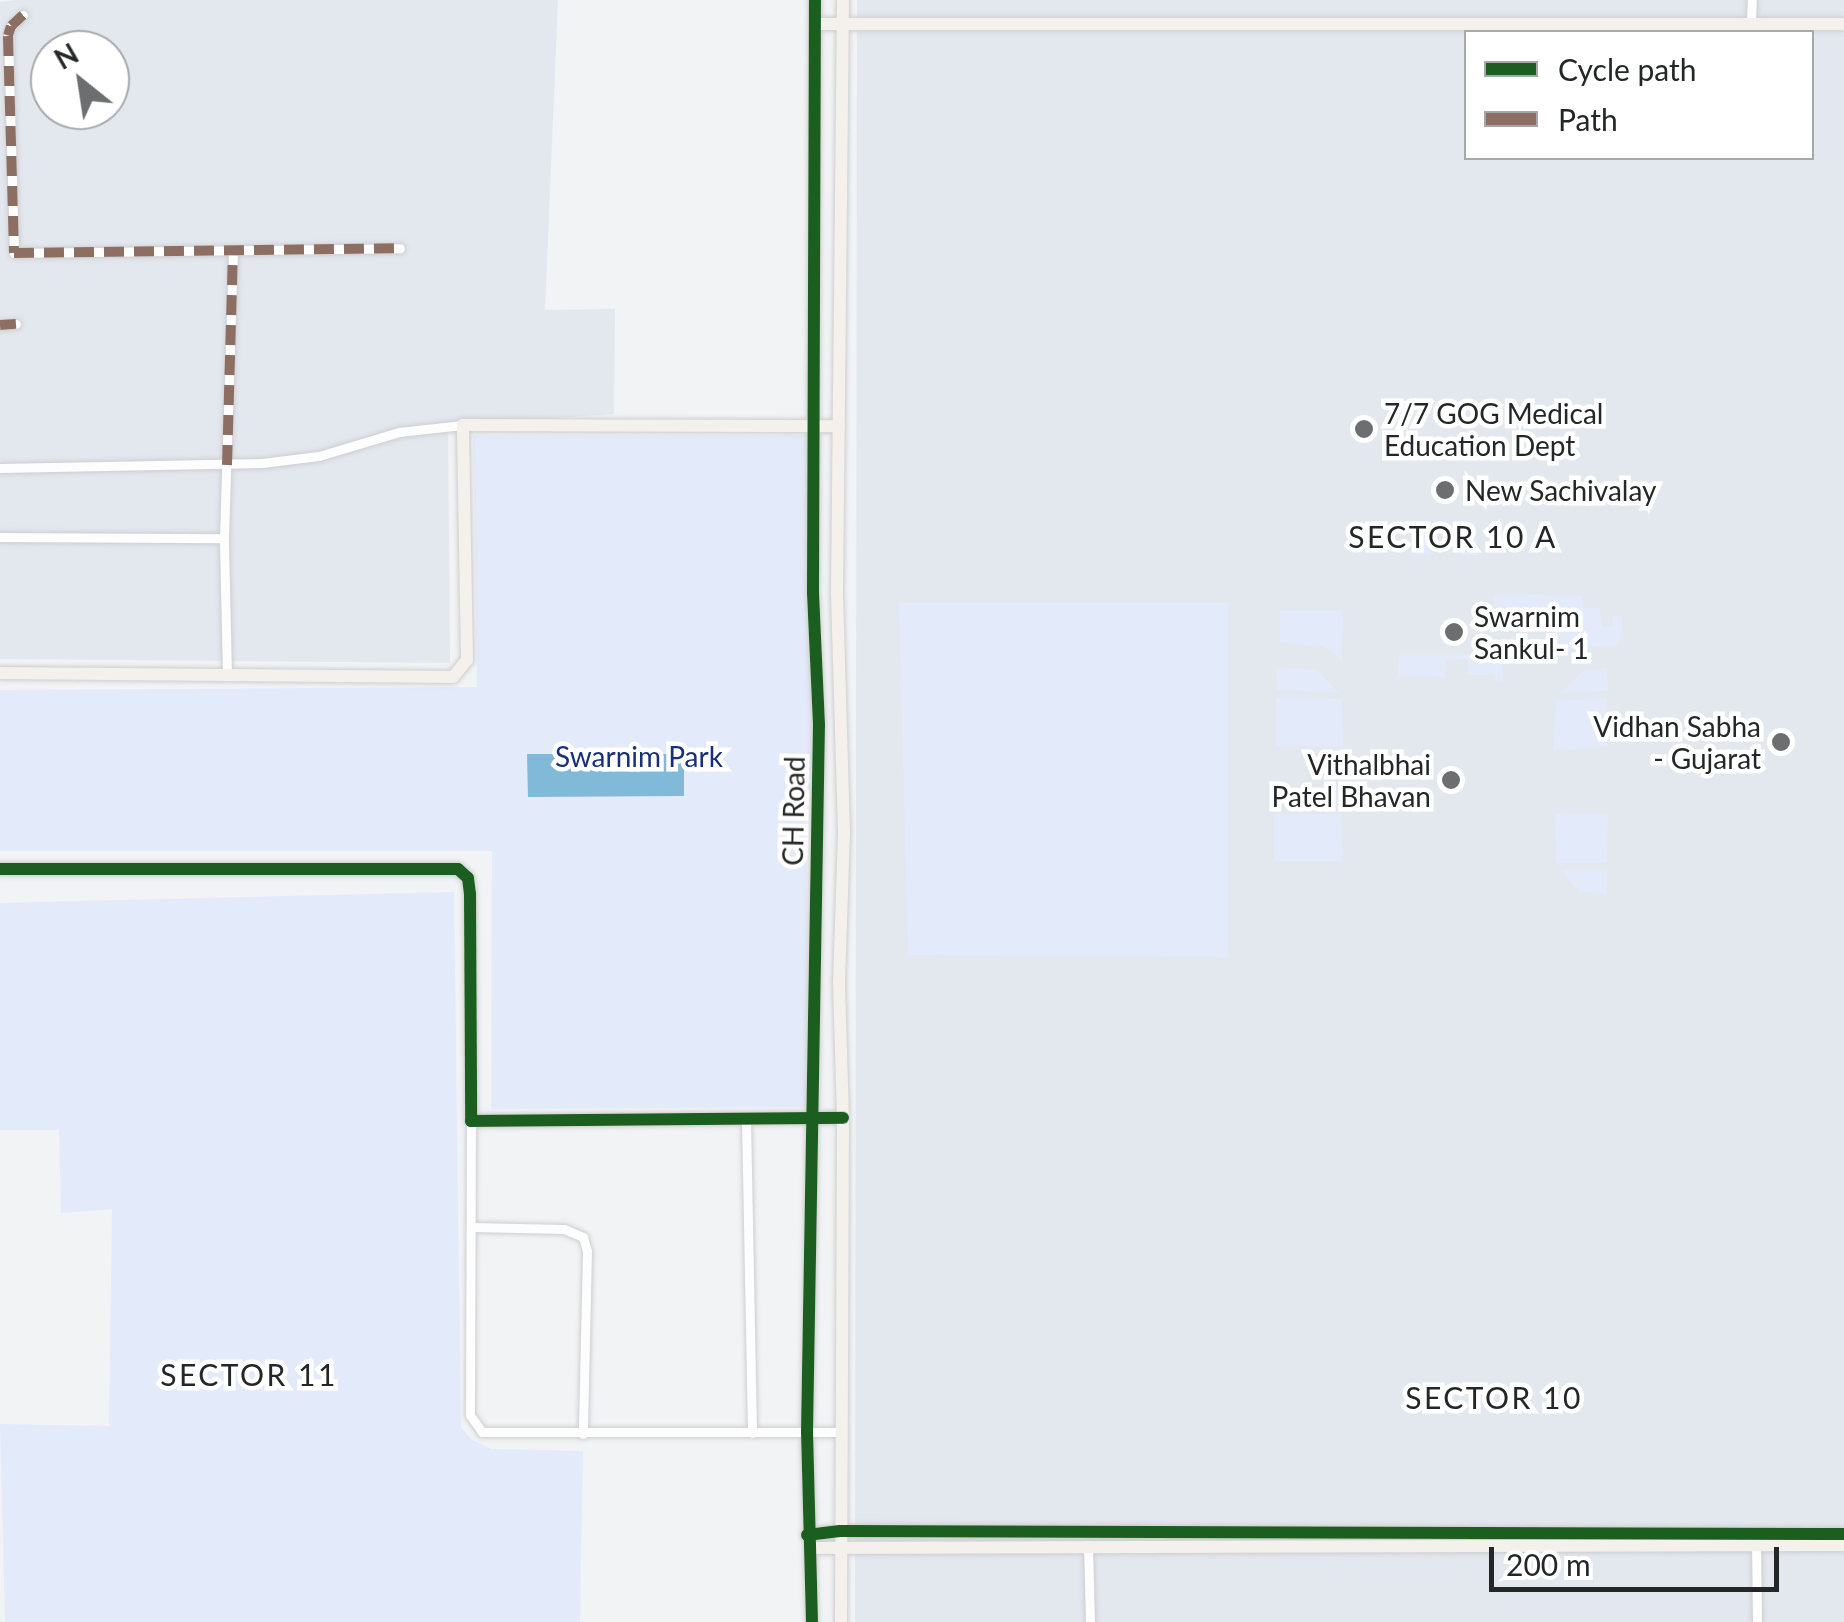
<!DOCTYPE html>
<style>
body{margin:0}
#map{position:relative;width:1844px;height:1622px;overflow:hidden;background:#f2f3f5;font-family:Lato,sans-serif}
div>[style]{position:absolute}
.built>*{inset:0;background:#e3e7ee}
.green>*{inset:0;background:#e3eaf9}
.water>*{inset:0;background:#81bad8}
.roads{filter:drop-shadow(0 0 2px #cdcecf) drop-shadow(0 0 2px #cdcecf)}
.street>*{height:9px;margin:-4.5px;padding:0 4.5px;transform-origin:4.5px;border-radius:4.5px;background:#fdfdfe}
.secondary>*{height:12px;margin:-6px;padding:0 6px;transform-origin:6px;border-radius:6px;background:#f4f0ec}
.quiet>*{height:10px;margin-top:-5px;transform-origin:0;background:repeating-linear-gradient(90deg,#8d6e63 0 20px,transparent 0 30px)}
.cycleway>*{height:12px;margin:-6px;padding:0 6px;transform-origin:6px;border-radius:6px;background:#1b5e20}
.dots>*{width:28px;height:28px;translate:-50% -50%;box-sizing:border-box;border:5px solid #fff;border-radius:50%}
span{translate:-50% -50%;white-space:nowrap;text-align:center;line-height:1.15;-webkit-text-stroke:9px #fff;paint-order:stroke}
.poi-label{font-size:28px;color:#252627}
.left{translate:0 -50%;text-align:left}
.right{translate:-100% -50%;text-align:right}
.park-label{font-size:28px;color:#17307b}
.street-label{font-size:28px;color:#252627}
.neighbourhood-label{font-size:30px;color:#252627;letter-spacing:2.5px}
.legend{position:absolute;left:1464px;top:30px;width:350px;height:130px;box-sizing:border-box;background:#fff;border:2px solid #a8a8a9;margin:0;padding:12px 18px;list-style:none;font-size:30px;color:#252627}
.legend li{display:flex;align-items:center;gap:20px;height:50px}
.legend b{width:50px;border:2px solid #a8a8a9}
.north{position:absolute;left:30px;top:30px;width:100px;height:100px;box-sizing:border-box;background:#fff;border:2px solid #a8a8a9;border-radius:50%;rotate:330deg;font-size:28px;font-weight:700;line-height:40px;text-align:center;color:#252627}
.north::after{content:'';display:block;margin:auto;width:35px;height:45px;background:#6d6e6f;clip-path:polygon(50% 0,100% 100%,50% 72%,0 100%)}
.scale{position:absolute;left:1489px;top:1547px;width:290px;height:45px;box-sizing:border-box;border:5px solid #252627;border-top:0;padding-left:12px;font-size:30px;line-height:35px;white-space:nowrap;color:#252627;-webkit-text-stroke:8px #fff;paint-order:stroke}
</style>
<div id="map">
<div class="built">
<i style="clip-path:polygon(evenodd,17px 0,558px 0,545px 310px,615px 309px,614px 414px,448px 425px,450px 663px,0 659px,0 2px,17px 0,50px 50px,110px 50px,110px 110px,50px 110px,50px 50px)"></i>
<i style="clip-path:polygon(evenodd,857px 0,1844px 0,1844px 1622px,855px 1622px,857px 0,1466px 32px,1812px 32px,1812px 158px,1466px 158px,1466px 32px)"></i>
</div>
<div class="green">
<i style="clip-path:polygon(473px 435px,807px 435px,813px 748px,806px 822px,810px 1107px,491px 1109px,492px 851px,0 851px,0 690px,477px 687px)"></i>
<i style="clip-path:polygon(1430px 520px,1431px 555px,1415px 555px,1414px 521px)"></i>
<i style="clip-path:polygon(1476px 520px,1478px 555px,1462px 555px,1461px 521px)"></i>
<i style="clip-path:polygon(1494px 594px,1582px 596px,1583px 608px,1600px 608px,1602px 627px,1613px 626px,1612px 615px,1622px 616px,1623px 637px,1615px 647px,1575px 646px,1556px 659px,1553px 610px,1494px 607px)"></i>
<i style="clip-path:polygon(899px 603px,1228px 603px,1228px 957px,908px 955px)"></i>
<i style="clip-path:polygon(1280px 611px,1343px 611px,1342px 664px,1334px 652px,1322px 646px,1280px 643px)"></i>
<i style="clip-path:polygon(1399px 654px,1502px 654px,1503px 681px,1495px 682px,1495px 675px,1468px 675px,1468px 659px,1446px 660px,1445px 677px,1400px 676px,1397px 682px)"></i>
<i style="clip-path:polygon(1276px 668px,1316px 669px,1339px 693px,1277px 690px)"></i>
<i style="clip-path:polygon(1607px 668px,1608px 691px,1560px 693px,1584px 670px)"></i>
<i style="clip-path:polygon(1276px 698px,1342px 699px,1343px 747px,1276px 746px)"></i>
<i style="clip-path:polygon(1607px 698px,1609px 747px,1553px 750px,1556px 700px)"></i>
<i style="clip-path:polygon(1608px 813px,1607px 863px,1556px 863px,1555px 814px)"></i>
<i style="clip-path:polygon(1274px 814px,1341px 814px,1343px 861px,1274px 861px)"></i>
<i style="clip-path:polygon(1561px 870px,1607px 870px,1607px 894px,1579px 892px)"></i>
<i style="clip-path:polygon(454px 892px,461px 1427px,471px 1439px,491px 1449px,583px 1451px,580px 1622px,5px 1622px,0 1424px,109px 1426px,112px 1209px,61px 1213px,59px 1130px,0 1130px,0 903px)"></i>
</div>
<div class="water">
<i style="clip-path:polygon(527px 754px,684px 754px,684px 796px,528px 797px)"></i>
</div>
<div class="roads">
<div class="street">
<i style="left:23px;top:15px;width:16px;rotate:137deg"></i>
<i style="left:11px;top:26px;width:10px;rotate:107deg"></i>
<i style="left:8px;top:36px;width:217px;rotate:88.4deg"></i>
<i style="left:14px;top:253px;width:386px;rotate:-0.7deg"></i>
<i style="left:1751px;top:23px;width:23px;rotate:-88deg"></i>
<i style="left:0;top:325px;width:16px;rotate:-4deg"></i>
<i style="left:0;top:468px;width:262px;rotate:-1.1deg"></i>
<i style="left:262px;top:463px;width:57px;rotate:-7deg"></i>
<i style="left:319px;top:456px;width:84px;rotate:-16.7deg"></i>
<i style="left:399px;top:432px;width:64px;rotate:-6.2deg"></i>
<i style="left:0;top:537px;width:224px;rotate:0.3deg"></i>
<i style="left:227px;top:675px;width:137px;rotate:-91.3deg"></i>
<i style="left:224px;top:538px;width:288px;rotate:-88.2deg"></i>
<i style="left:746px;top:1119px;width:314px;rotate:88.9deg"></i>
<i style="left:471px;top:1121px;width:294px;rotate:90.2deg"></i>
<i style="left:470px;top:1415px;width:21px;rotate:55deg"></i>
<i style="left:482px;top:1432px;width:359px"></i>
<i style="left:472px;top:1227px;width:92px;rotate:1.2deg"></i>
<i style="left:564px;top:1229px;width:21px;rotate:23deg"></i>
<i style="left:583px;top:1237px;width:15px;rotate:74deg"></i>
<i style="left:587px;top:1251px;width:183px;rotate:91.3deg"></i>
<i style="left:1756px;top:1540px;width:82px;rotate:89.3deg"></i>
<i style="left:1088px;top:1545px;width:77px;rotate:88.5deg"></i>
</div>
<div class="secondary">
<i style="left:816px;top:24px;width:1028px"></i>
<i style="left:0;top:673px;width:453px;rotate:0.5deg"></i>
<i style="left:453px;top:677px;width:22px;rotate:-51deg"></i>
<i style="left:467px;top:660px;width:235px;rotate:-91deg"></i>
<i style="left:463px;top:425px;width:376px;rotate:0.2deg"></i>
<i style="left:0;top:869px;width:458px"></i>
<i style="left:458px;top:869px;width:13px;rotate:42deg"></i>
<i style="left:468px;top:878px;width:16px;rotate:83deg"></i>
<i style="left:470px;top:894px;width:227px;rotate:89.7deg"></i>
<i style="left:471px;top:1121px;width:372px;rotate:-0.5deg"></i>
<i style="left:807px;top:1535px;width:33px;rotate:-7deg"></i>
<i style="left:840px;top:1531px;width:1004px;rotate:0.17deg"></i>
<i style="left:811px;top:1548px;width:1033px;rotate:-0.17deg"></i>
<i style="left:812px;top:1622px;width:190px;rotate:-91.5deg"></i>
<i style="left:807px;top:1432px;width:707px;rotate:-89.03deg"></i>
<i style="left:819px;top:725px;width:132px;rotate:-92.6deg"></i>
<i style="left:813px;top:593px;width:593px;rotate:-89.81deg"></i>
<i style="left:841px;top:1622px;width:504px;rotate:-89.77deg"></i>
<i style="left:843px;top:1118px;width:135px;rotate:-91.7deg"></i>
<i style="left:839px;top:983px;width:152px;rotate:-88.1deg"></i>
<i style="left:844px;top:831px;width:238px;rotate:-91.7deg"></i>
<i style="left:837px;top:593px;width:593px;rotate:-89.42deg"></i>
</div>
</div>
<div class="quiet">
<i style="left:23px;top:15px;width:16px;rotate:137deg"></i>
<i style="left:11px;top:26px;width:10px;rotate:107deg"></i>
<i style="left:8px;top:36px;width:217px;rotate:88.4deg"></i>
<i style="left:14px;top:253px;width:386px;rotate:-0.7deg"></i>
<i style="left:0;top:325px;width:16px;rotate:-4deg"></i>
<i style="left:227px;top:465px;width:215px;rotate:-88.4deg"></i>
</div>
<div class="cycleway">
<i style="left:0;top:869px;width:458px"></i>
<i style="left:458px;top:869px;width:13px;rotate:42deg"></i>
<i style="left:468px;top:878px;width:16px;rotate:83deg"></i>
<i style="left:470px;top:894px;width:227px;rotate:89.7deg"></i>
<i style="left:471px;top:1121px;width:372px;rotate:-0.5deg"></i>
<i style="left:807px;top:1535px;width:33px;rotate:-7deg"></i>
<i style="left:840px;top:1531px;width:1004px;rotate:0.17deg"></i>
<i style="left:812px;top:1622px;width:190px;rotate:-91.5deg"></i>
<i style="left:807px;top:1432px;width:707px;rotate:-89.03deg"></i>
<i style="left:819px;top:725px;width:132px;rotate:-92.6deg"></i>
<i style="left:813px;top:593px;width:593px;rotate:-89.81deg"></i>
</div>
<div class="dots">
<i style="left:1364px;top:429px;background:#6d6e6f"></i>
<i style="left:1445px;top:490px;background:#6d6e6f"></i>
<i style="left:1454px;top:632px;background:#6d6e6f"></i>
<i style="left:1781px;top:742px;background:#6d6e6f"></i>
<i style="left:1451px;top:780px;background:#6d6e6f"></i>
</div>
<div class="poi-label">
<span class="left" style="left:1384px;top:429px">7/7 GOG Medical<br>Education Dept</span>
<span class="left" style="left:1465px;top:490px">New Sachivalay</span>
<span class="left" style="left:1474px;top:632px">Swarnim<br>Sankul- 1</span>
<span class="right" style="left:1761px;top:742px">Vidhan Sabha<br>- Gujarat</span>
<span class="right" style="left:1431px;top:780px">Vithalbhai<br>Patel Bhavan</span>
</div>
<div class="park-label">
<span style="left:639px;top:756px">Swarnim Park</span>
</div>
<div class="street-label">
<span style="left:793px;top:811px;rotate:-89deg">CH Road</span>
</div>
<div class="neighbourhood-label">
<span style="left:1453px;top:536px">SECTOR 10 A</span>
<span style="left:249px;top:1374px">SECTOR 11</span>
<span style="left:1494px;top:1397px">SECTOR 10</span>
</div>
<ul class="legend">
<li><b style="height:12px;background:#1b5e20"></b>Cycle path</li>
<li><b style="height:12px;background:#8d6e63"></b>Path</li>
</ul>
<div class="north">N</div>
<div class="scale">200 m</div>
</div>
